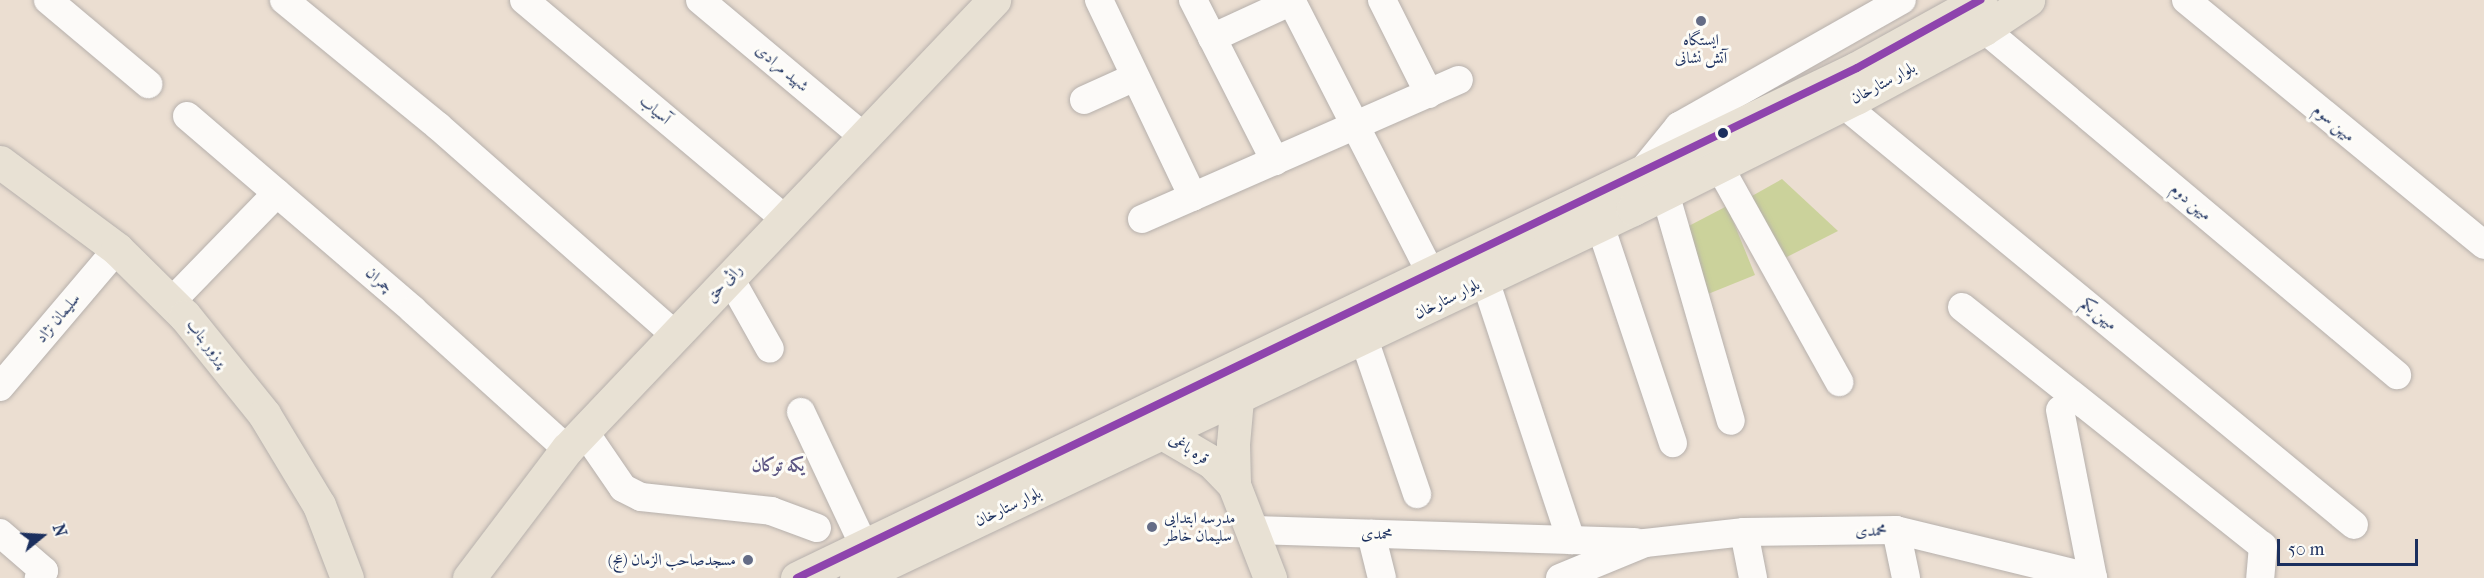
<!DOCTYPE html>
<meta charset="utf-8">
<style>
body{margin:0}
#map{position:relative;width:2484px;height:578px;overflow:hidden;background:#ebded1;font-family:"IM FELL French Canon",Amiri,serif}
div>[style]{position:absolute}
.green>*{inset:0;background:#cbd29b}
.roads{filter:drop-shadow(0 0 2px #b6b0ac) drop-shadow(0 0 2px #b6b0ac)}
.minor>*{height:28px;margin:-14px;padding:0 14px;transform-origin:14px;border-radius:14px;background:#fcfaf8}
.major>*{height:33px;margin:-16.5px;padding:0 16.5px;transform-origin:16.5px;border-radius:16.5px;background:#e8e1d4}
.bus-1>*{height:8px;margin:-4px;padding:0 4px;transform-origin:4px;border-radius:4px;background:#8e44ad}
.dots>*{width:16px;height:16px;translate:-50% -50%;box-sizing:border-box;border:3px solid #fdfcf7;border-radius:50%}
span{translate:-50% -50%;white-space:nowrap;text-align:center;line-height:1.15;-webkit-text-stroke:6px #fdfcf7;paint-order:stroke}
.poi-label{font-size:16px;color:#1b2f5e}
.left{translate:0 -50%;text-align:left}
.right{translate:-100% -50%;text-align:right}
.street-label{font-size:16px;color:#1b2f5e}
.neighbourhood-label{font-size:18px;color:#5b5582;font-weight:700}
.north{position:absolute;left:12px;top:506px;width:60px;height:60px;-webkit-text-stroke:4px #fdfcf7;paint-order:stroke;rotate:72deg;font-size:16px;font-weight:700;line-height:24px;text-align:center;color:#1b2f5e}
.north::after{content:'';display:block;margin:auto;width:21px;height:27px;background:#1b2f5e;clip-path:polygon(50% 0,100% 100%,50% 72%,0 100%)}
.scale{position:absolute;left:2277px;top:539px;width:141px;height:27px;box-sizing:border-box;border:3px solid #1b2f5e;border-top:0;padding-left:8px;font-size:18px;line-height:21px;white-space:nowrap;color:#1b2f5e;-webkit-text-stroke:4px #fdfcf7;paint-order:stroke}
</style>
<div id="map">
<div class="green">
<i style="clip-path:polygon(1782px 179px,1838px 231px,1779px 261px,1743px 201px)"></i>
<i style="clip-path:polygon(1727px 206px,1755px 275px,1703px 296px,1683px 229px)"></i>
</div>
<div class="roads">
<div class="minor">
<i style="left:48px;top:0;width:131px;rotate:40deg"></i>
<i style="left:284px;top:0;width:199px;rotate:39.3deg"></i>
<i style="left:438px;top:126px;width:315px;rotate:41.4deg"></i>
<i style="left:524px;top:0;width:341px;rotate:40deg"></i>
<i style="left:700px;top:0;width:214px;rotate:39.9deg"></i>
<i style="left:1099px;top:0;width:218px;rotate:64.5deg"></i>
<i style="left:1193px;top:0;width:181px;rotate:63deg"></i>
<i style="left:1291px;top:0;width:307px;rotate:62.9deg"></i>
<i style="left:1382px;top:0;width:105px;rotate:63.4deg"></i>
<i style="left:2186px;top:0;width:386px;rotate:39.4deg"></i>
<i style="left:1984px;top:29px;width:539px;rotate:39.96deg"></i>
<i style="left:1212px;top:38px;width:88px;rotate:-24.8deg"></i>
<i style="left:1084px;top:100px;width:56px;rotate:-24.3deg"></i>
<i style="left:1843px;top:104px;width:662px;rotate:39.48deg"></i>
<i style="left:187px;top:116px;width:298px;rotate:40.6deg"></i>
<i style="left:413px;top:310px;width:207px;rotate:42.1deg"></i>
<i style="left:1709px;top:148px;width:268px;rotate:60.9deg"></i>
<i style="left:1643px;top:170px;width:57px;rotate:-50.7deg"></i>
<i style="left:1679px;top:126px;width:256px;rotate:-29.5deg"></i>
<i style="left:1665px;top:193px;width:237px;rotate:73.9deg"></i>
<i style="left:1142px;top:219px;width:346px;rotate:-23.7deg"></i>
<i style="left:1600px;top:225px;width:230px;rotate:71.5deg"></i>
<i style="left:730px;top:278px;width:81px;rotate:60.6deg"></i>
<i style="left:1485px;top:280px;width:274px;rotate:71.7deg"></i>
<i style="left:171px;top:302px;width:152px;rotate:-45.8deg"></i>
<i style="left:1962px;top:307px;width:384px;rotate:38.5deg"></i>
<i style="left:2263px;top:546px;width:32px;rotate:95deg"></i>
<i style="left:1364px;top:339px;width:164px;rotate:71.1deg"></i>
<i style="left:0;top:387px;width:181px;rotate:-49.7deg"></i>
<i style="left:2060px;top:410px;width:171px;rotate:78.9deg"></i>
<i style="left:801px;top:412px;width:148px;rotate:64.8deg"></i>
<i style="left:584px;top:431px;width:69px;rotate:55.6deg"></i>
<i style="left:623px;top:488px;width:20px;rotate:27deg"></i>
<i style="left:641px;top:497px;width:131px;rotate:6.1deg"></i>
<i style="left:771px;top:511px;width:49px;rotate:20.3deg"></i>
<i style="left:1253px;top:530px;width:382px;rotate:1.8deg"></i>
<i style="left:1896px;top:530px;width:49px;rotate:78.2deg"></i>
<i style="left:1744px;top:532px;width:47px;rotate:78.9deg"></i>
<i style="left:0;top:533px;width:58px;rotate:40.8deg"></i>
<i style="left:44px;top:571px;width:9px;rotate:126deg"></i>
<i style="left:1371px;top:534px;width:45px;rotate:76deg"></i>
<i style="left:1560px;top:578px;width:92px;rotate:-22.4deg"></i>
<i style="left:1645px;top:543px;width:100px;rotate:-6.3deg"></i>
<i style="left:1744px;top:532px;width:152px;rotate:-0.8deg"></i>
<i style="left:1896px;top:530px;width:203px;rotate:13.7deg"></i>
</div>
<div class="major">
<i style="left:0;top:162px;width:146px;rotate:36.6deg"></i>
<i style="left:117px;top:249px;width:95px;rotate:44.6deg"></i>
<i style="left:185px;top:316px;width:126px;rotate:51.1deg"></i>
<i style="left:264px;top:414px;width:106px;rotate:58.9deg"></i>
<i style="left:319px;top:505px;width:78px;rotate:69deg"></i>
<i style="left:1231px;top:384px;width:16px;rotate:68deg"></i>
<i style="left:1237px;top:399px;width:45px;rotate:95.1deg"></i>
<i style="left:1233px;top:444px;width:41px;rotate:88.6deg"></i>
<i style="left:1158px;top:420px;width:15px;rotate:67deg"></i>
<i style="left:1164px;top:434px;width:56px;rotate:30.3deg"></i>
<i style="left:1212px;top:462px;width:32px;rotate:46deg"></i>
<i style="left:1234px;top:485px;width:100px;rotate:68.8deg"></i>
<i style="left:469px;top:578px;width:162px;rotate:-52.8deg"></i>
<i style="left:567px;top:449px;width:620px;rotate:-46.44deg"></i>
<i style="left:797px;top:578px;width:1176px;rotate:-25.69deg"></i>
<i style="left:1857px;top:68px;width:141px;rotate:-28.9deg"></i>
<i style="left:856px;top:578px;width:860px;rotate:-25.4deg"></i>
<i style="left:1633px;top:209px;width:249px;rotate:-26.5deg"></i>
<i style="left:1856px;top:98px;width:145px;rotate:-28.3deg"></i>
<i style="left:1984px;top:29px;width:53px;rotate:-33.4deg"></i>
</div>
</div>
<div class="bus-1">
<i style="left:797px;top:578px;width:1176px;rotate:-25.69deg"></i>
<i style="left:1857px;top:68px;width:141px;rotate:-28.9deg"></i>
</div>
<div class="dots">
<i style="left:1701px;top:21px;background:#646c86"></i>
<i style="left:1723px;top:133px;background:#1b2f5e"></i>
<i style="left:1152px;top:527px;background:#646c86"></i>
<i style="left:748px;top:560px;background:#646c86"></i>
</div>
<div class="poi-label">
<span style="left:1701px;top:49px">ایستگاه<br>آتش نشانی</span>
<span class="left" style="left:1164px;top:527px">مدرسه ابتدایی<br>سلیمان خاطر</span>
<span class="right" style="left:736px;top:560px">مسجدصاحب الزمان (عج)</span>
</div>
<div class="street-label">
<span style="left:782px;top:68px;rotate:40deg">شهید مرادی</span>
<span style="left:1883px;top:83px;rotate:-28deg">بلوار ستارخان</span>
<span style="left:655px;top:110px;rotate:40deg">آسیاب</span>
<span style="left:2334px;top:123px;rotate:40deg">میهن سوم</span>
<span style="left:2191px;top:202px;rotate:40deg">میهن دوم</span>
<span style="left:379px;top:280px;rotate:41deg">چمران</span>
<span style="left:724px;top:283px;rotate:-46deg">راثی حق</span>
<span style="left:1447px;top:299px;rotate:-26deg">بلوار ستارخان</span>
<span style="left:2099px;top:314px;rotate:39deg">میهن یکم</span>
<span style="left:58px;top:318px;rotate:-50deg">سلیمان نژاد</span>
<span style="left:207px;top:343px;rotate:51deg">پرزور بناب</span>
<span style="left:1189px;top:449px;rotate:32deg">قره باغی</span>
<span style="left:1008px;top:507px;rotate:-25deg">بلوار ستارخان</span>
<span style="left:1871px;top:531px;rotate:-1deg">محمدی</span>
<span style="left:1377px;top:534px;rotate:2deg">محمدی</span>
</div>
<div class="neighbourhood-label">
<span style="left:778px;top:466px">یکه توکان</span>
</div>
<div class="north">N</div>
<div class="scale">50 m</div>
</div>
